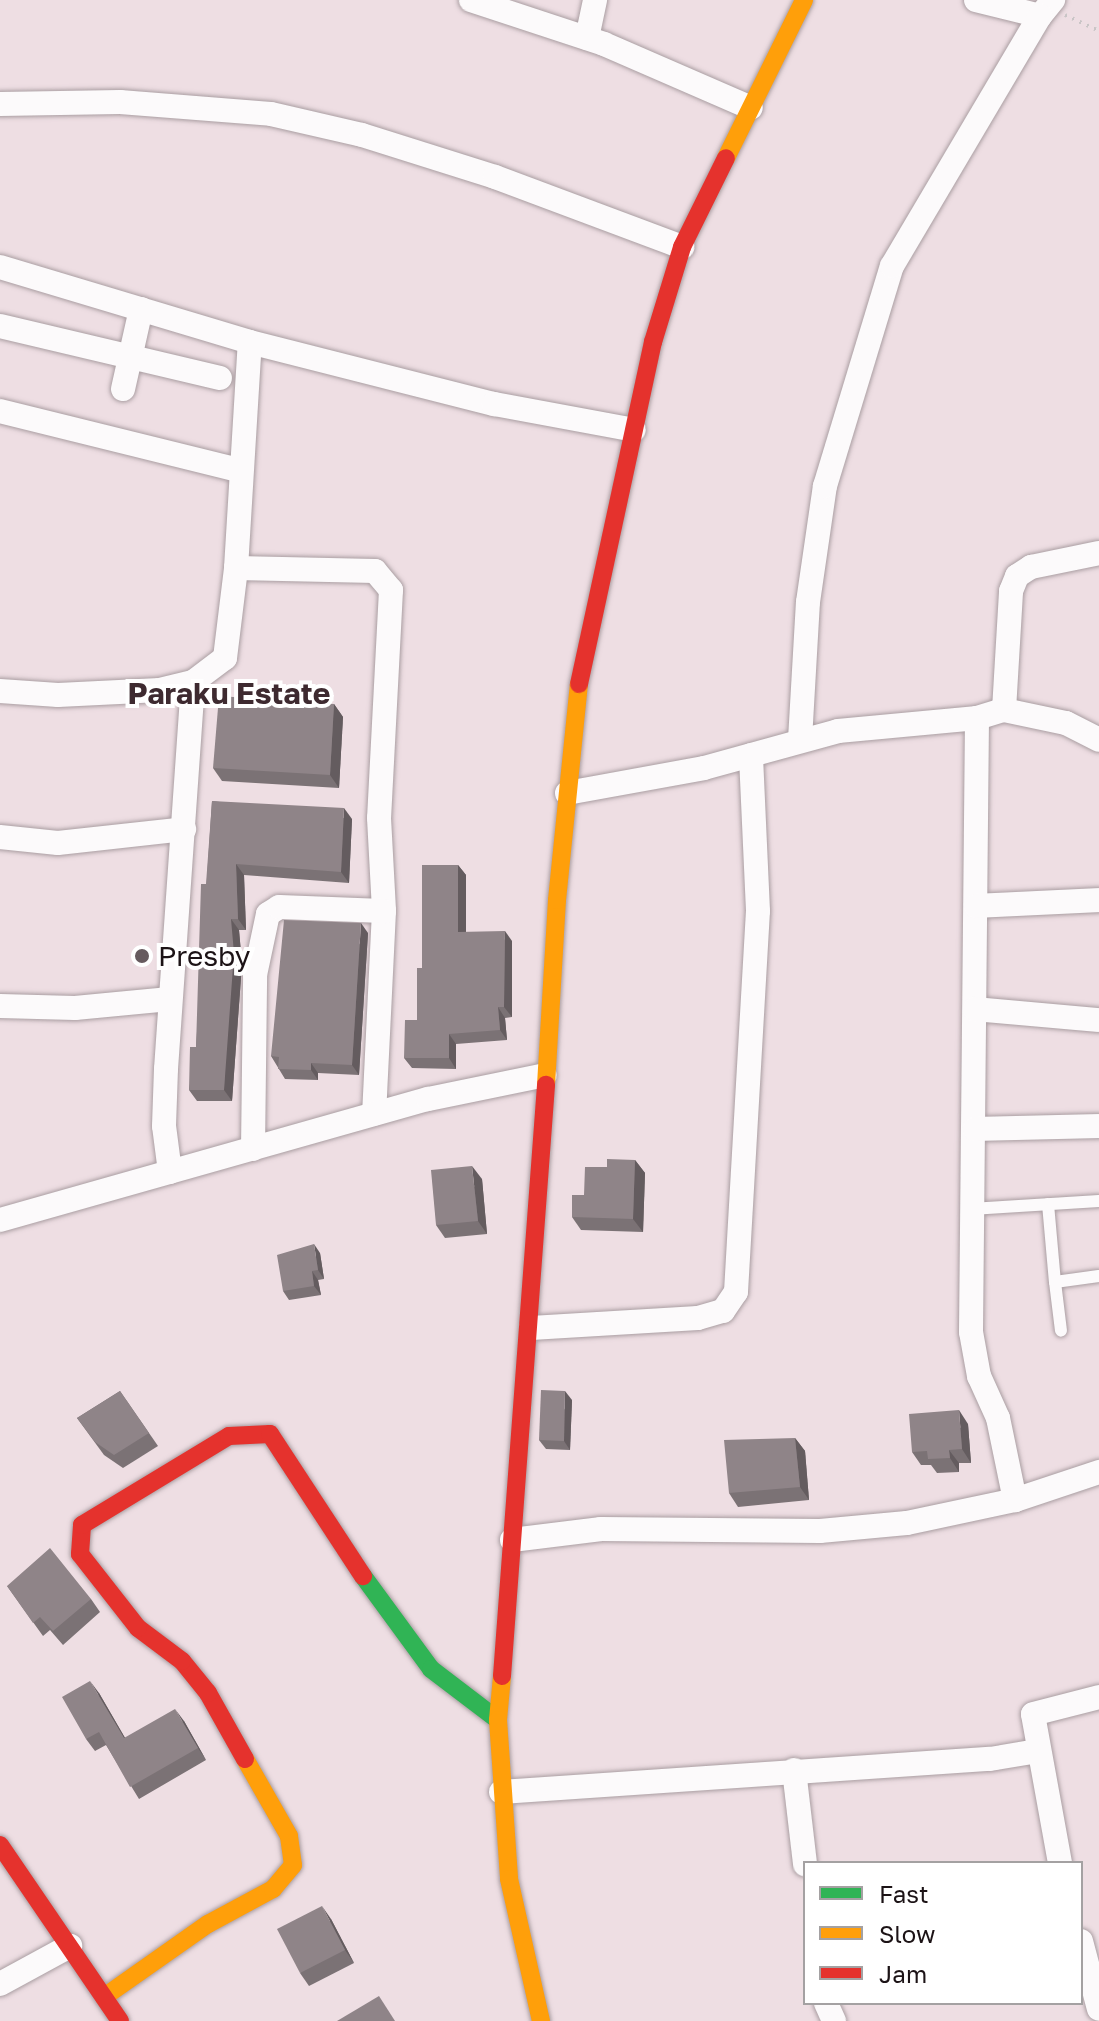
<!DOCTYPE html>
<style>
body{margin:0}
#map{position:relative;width:1099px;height:2021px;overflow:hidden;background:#eedee3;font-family:"Golos Text",sans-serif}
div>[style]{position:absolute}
.path>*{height:4px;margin-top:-2px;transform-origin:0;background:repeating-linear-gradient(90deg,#c9c5c6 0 2px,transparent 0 8px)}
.roads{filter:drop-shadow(0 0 2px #aa9ea2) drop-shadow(0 0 2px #aa9ea2)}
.lane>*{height:12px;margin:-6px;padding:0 6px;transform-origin:6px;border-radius:6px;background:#fcfafb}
.street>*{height:24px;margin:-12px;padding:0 12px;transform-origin:12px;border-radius:12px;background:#fcfafb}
.fast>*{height:18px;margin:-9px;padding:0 9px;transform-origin:9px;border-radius:9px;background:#30b455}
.slow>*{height:18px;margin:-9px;padding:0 9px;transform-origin:9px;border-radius:9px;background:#ff9f0a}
.jam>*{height:18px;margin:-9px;padding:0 9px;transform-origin:9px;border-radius:9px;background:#e5322d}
.wall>*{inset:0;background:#7b7275}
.shaded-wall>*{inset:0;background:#645c5f}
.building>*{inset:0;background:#8f8488}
.dots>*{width:22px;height:22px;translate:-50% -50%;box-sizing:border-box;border:4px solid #fff;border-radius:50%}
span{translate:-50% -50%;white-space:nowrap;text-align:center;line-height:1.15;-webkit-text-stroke:8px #fff;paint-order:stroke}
.poi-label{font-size:28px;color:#1c1316}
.left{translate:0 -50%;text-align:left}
.neighbourhood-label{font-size:30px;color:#3e2a30;font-weight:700}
.legend{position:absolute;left:803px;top:1861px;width:280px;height:144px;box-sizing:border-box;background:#fff;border:2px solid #a4a1a2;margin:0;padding:10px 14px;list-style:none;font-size:24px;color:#1c1316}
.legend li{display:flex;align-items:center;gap:16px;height:40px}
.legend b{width:40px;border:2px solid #a4a1a2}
</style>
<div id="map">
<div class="path">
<i style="left:1065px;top:15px;width:38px;rotate:25deg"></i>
</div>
<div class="roads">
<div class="lane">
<i style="left:1048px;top:1204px;width:78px;rotate:84.9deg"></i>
<i style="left:1055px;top:1282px;width:44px;rotate:-7.8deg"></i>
<i style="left:971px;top:1209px;width:128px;rotate:-3.6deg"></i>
<i style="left:1055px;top:1282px;width:49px;rotate:83deg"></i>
</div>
<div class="street">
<i style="left:471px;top:0;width:140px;rotate:18.3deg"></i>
<i style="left:604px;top:44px;width:160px;rotate:23.5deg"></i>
<i style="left:976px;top:0;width:66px;rotate:14deg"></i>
<i style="left:1040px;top:16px;width:21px;rotate:-51deg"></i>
<i style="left:587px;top:38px;width:39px;rotate:-78deg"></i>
<i style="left:0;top:104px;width:120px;rotate:-1deg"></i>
<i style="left:120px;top:102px;width:151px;rotate:4.5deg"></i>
<i style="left:271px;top:114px;width:93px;rotate:13deg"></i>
<i style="left:362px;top:135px;width:139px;rotate:17.5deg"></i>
<i style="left:495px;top:177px;width:200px;rotate:20.5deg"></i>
<i style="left:0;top:267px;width:261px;rotate:16.7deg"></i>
<i style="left:250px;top:342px;width:252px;rotate:14.3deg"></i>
<i style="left:494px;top:404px;width:142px;rotate:10.5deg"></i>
<i style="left:0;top:326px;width:226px;rotate:13.3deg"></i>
<i style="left:123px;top:389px;width:82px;rotate:-77.3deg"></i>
<i style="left:0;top:411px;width:245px;rotate:13.9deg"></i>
<i style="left:236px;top:568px;width:139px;rotate:1.2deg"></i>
<i style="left:375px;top:571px;width:25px;rotate:50deg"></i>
<i style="left:391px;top:590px;width:228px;rotate:93deg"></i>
<i style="left:379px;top:818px;width:93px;rotate:86.9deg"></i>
<i style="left:384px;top:911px;width:203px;rotate:92.8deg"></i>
<i style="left:0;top:691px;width:58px;rotate:3.9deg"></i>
<i style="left:58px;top:695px;width:102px;rotate:-2.8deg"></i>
<i style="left:160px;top:690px;width:34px;rotate:-14deg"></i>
<i style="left:193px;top:682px;width:40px;rotate:-37deg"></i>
<i style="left:225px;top:658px;width:91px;rotate:-83deg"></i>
<i style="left:236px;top:568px;width:226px;rotate:-86.5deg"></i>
<i style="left:1004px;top:710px;width:119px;rotate:-86.6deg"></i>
<i style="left:1011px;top:591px;width:16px;rotate:-68deg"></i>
<i style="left:1017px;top:576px;width:17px;rotate:-33deg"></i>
<i style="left:1031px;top:567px;width:69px;rotate:-11.6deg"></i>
<i style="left:977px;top:718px;width:614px;rotate:90.56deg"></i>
<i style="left:971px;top:1332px;width:45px;rotate:79.7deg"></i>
<i style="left:979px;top:1376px;width:46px;rotate:65.7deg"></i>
<i style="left:998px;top:1418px;width:84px;rotate:78.3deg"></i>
<i style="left:800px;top:740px;width:138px;rotate:-86.7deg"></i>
<i style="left:808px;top:602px;width:117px;rotate:-81.7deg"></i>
<i style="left:825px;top:486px;width:230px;rotate:-73.1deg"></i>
<i style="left:892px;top:266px;width:291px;rotate:-59.4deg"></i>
<i style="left:567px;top:793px;width:139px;rotate:-10.3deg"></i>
<i style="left:704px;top:768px;width:139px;rotate:-15.4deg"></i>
<i style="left:838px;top:731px;width:140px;rotate:-5.3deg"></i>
<i style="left:977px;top:718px;width:28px;rotate:-17deg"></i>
<i style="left:1004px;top:710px;width:63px;rotate:11.8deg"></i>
<i style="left:1066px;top:723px;width:37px;rotate:27deg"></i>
<i style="left:0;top:837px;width:58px;rotate:5.9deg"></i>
<i style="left:58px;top:843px;width:127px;rotate:-6.3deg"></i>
<i style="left:976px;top:906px;width:123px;rotate:-2.8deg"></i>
<i style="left:0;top:1006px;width:75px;rotate:1.5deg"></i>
<i style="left:75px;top:1008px;width:95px;rotate:-5.4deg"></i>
<i style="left:975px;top:1009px;width:124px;rotate:5.1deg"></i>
<i style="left:975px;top:1129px;width:124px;rotate:-1.4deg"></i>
<i style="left:253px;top:1149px;width:174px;rotate:-89.3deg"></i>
<i style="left:255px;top:975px;width:62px;rotate:-78deg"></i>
<i style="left:268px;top:914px;width:13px;rotate:-32deg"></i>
<i style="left:279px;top:907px;width:105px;rotate:2.2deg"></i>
<i style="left:170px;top:1172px;width:46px;rotate:-97.4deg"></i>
<i style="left:164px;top:1126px;width:57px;rotate:-88deg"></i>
<i style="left:166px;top:1069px;width:388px;rotate:-86deg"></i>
<i style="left:0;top:1220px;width:445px;rotate:-15.8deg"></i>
<i style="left:428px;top:1099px;width:119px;rotate:-11.6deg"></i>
<i style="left:531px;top:1328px;width:167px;rotate:-3.4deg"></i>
<i style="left:698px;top:1318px;width:26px;rotate:-16deg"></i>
<i style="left:723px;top:1311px;width:23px;rotate:-56deg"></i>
<i style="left:736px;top:1292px;width:382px;rotate:-86.7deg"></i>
<i style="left:758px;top:911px;width:156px;rotate:-92.6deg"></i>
<i style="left:512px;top:1540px;width:90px;rotate:-7deg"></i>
<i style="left:601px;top:1529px;width:219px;rotate:0.5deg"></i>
<i style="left:820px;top:1531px;width:87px;rotate:-5.3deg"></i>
<i style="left:907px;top:1523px;width:110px;rotate:-12deg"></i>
<i style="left:1015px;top:1500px;width:89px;rotate:-18.4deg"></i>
<i style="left:794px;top:1770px;width:95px;rotate:83.3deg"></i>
<i style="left:501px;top:1792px;width:490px;rotate:-3.9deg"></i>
<i style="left:990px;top:1759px;width:49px;rotate:-9.5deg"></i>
<i style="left:1060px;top:1863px;width:151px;rotate:-100.3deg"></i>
<i style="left:1033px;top:1714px;width:68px;rotate:-14.4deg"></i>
<i style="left:1081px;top:1941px;width:70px;rotate:75.2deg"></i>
<i style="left:0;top:1984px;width:80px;rotate:-28.5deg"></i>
<i style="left:826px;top:2003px;width:20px;rotate:66deg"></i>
</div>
<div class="fast">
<i style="left:363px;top:1576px;width:115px;rotate:53.8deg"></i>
<i style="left:431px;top:1669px;width:84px;rotate:37.3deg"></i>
</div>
<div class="slow">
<i style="left:726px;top:158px;width:176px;rotate:-63.7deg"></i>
<i style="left:546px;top:1085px;width:185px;rotate:-86.6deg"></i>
<i style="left:557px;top:900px;width:217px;rotate:-84.2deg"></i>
<i style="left:502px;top:1676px;width:44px;rotate:95.2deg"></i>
<i style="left:498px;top:1720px;width:159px;rotate:86deg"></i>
<i style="left:509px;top:1879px;width:146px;rotate:77.3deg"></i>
<i style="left:104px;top:1997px;width:127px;rotate:-35.1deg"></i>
<i style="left:208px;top:1924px;width:74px;rotate:-28.3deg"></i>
<i style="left:273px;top:1889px;width:31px;rotate:-50deg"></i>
<i style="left:293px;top:1865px;width:29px;rotate:-98deg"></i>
<i style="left:289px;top:1836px;width:89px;rotate:-119.7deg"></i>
</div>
<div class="jam">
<i style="left:579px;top:684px;width:350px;rotate:-77.8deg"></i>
<i style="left:653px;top:342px;width:99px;rotate:-73deg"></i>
<i style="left:682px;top:247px;width:99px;rotate:-63.7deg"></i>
<i style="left:502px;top:1676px;width:593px;rotate:-85.74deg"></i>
<i style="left:245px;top:1759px;width:76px;rotate:-119.3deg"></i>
<i style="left:208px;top:1693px;width:41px;rotate:-129.1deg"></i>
<i style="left:182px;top:1661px;width:55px;rotate:-143.1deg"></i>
<i style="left:138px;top:1628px;width:94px;rotate:-128.1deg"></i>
<i style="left:80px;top:1554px;width:29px;rotate:-86deg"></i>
<i style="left:82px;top:1525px;width:172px;rotate:-31.2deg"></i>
<i style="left:229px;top:1436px;width:41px;rotate:-2.8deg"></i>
<i style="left:270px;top:1434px;width:170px;rotate:56.8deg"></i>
<i style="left:0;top:1845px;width:213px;rotate:55.7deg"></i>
</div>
</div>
<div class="wall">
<i style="clip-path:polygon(334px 704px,343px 717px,339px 788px,222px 781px,213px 768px)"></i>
<i style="clip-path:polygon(212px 801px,352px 819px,349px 883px,244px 875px,246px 930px,239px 930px,242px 964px,232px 1101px,197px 1101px,189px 1090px,196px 1047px)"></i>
<i style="clip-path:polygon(458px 865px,466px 875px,466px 932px,512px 941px,512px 1017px,505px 1018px,507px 1040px,456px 1044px,456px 1069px,412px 1068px,404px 1058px,417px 1020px,422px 968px)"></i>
<i style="clip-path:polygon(368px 933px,359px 1075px,318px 1073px,318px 1080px,285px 1079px,271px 1056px)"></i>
<i style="clip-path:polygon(635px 1160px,645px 1173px,643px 1232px,581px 1230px,572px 1217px,584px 1195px,607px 1167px)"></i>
<i style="clip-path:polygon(482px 1179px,487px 1234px,445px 1238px,436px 1225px)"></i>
<i style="clip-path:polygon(320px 1253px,324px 1279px,318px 1280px,321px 1295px,289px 1300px,283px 1291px)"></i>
<i style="clip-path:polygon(120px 1391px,158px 1446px,123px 1468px,104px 1455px,77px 1418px)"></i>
<i style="clip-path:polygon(572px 1400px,570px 1450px,546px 1449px,539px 1440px)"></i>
<i style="clip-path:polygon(968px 1424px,971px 1463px,959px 1463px,959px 1472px,937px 1473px,931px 1465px,921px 1465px,912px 1452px)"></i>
<i style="clip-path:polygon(795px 1438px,805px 1451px,809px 1500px,738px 1507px,729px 1493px)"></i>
<i style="clip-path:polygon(7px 1586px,91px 1599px,100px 1612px,63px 1645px,50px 1630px,43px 1636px)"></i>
<i style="clip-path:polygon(99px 1693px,125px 1738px,184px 1721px,206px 1760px,139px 1799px,106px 1745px,95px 1751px,86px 1739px)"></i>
<i style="clip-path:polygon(331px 1919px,354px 1963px,309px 1986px,300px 1973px)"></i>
</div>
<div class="shaded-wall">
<i style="clip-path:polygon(334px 704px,343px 717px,339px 788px,330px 775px)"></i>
<i style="clip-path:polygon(344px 808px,352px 819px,349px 883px,341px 872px)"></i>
<i style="clip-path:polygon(236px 864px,244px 875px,246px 930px,238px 919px)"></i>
<i style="clip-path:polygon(458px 865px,466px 875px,466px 942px,458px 932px)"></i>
<i style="clip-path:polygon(231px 919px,239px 930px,242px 964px,232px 1101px,224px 1090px)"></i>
<i style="clip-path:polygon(361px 923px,368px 933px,359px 1075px,352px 1065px)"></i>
<i style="clip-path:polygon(505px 931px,512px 941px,512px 1017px,504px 1007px)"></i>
<i style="clip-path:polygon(498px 1007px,505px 1018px,507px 1040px,500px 1030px)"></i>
<i style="clip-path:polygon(449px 1034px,456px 1044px,456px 1069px,449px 1058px)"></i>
<i style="clip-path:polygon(311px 1063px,318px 1073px,318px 1080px,311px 1070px)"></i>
<i style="clip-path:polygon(635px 1160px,645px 1173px,643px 1232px,633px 1219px)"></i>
<i style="clip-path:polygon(472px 1166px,482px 1179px,487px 1234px,478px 1221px)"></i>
<i style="clip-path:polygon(314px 1244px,320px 1253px,324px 1279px,318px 1270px)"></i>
<i style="clip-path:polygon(312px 1271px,318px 1280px,321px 1295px,314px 1286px)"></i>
<i style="clip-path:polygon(565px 1391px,572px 1400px,570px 1450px,564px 1441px)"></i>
<i style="clip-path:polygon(959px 1410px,968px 1424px,971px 1463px,962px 1449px)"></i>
<i style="clip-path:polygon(795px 1438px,805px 1451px,809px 1500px,800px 1487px)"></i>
<i style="clip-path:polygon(949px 1450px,959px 1463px,959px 1472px,950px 1458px)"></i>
<i style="clip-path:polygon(90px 1681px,99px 1693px,132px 1750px,124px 1738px)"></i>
<i style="clip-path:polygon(175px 1709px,184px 1721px,206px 1760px,198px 1748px)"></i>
<i style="clip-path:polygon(322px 1906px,331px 1919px,354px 1963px,345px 1950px)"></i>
</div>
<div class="building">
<i style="clip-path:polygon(219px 696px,334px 704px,330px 775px,213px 768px)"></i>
<i style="clip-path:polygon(212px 801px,344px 808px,341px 872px,236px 864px,238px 919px,231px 919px,234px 953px,224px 1090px,189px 1090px,190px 1047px,196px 1047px,201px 884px,206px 884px)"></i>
<i style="clip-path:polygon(422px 865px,458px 865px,458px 932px,505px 931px,504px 1007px,498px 1007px,500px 1030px,449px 1034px,449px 1058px,404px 1058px,405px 1020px,417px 1020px,417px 968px,422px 968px)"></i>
<i style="clip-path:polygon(284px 920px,361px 923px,352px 1065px,311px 1063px,311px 1070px,278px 1069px,279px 1057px,271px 1056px)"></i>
<i style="clip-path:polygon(607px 1159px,635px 1160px,633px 1219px,572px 1217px,572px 1195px,584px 1195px,585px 1167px,607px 1167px)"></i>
<i style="clip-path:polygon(472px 1166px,478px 1221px,436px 1225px,431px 1170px)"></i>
<i style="clip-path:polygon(314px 1244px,318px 1270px,312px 1271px,314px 1286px,283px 1291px,277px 1255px)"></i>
<i style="clip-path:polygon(541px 1390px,565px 1391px,564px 1441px,539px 1440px)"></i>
<i style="clip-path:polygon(120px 1391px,149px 1433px,114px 1455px,95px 1442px,77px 1418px)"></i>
<i style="clip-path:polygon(959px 1410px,962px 1449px,949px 1450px,950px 1458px,928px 1459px,927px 1451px,912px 1452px,909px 1414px)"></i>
<i style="clip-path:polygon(795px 1438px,800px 1487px,729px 1493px,724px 1440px)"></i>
<i style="clip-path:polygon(50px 1548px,91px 1599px,53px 1631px,40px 1617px,33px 1623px,7px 1586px)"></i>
<i style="clip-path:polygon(90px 1681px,124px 1738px,175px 1709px,198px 1748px,130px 1787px,99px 1732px,86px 1739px,62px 1697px)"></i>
<i style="clip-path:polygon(322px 1906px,345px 1950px,300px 1973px,277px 1929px)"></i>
<i style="clip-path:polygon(379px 1996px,395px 2021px,337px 2021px)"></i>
</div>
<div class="dots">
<i style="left:142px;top:956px;background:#665a5e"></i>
</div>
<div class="poi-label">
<span class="left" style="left:158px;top:956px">Presby</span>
</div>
<div class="neighbourhood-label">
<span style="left:229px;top:693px">Paraku Estate</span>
</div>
<ul class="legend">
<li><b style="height:10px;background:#30b455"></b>Fast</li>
<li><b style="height:10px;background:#ff9f0a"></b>Slow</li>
<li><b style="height:10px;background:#e5322d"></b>Jam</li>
</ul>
</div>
